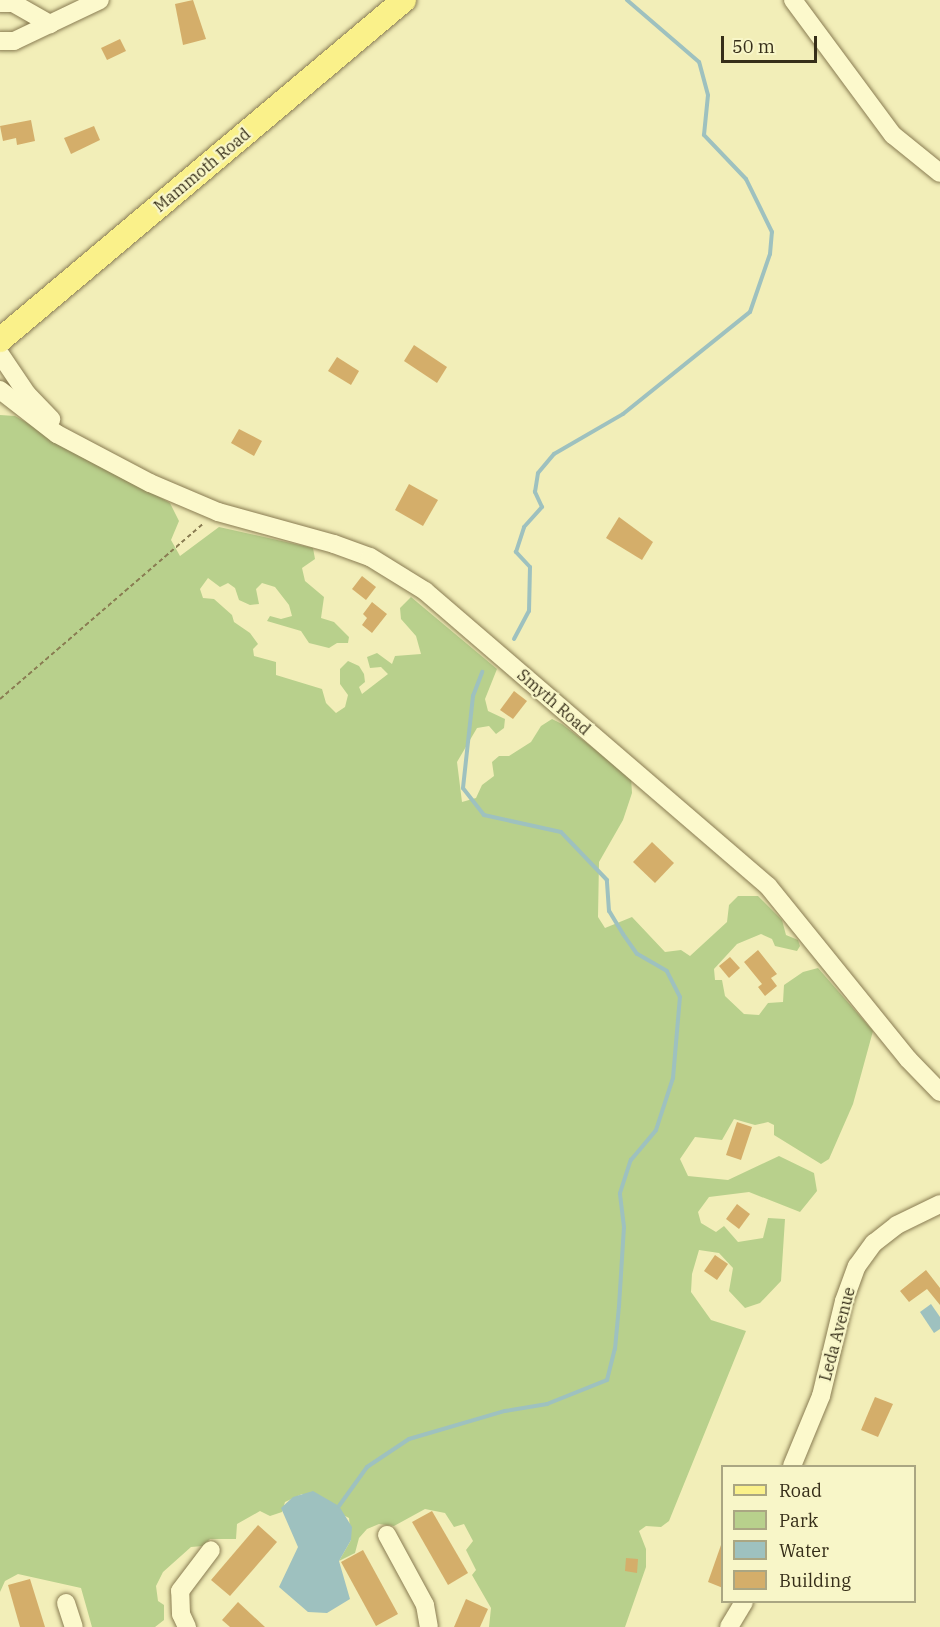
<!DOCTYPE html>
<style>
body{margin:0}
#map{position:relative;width:940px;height:1627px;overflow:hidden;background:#f2eeb8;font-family:"IBM Plex Serif",serif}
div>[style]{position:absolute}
.green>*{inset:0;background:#b8d08c}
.water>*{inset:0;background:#9ec1bf}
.stream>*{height:4px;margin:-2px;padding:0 2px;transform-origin:2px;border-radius:2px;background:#9ec1bf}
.building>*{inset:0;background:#d4ae6a}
.path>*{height:2px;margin-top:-1px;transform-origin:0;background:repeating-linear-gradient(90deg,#897c52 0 4.5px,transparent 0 7.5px)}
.roads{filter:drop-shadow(0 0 2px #897c52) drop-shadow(0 0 2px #897c52)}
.minor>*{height:18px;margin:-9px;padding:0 9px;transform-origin:9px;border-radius:9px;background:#fcf9cc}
.major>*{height:24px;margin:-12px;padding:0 12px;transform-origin:12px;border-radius:12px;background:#faf18a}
span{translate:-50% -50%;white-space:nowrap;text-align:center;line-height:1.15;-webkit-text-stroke:4.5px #f8f6c8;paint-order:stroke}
.street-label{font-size:16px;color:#362e19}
.legend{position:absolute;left:721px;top:1465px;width:195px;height:138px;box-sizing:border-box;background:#f8f6c8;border:2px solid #aaa682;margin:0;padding:8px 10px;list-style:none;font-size:18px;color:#362e19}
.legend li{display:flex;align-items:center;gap:12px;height:30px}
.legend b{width:30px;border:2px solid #aaa682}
.scale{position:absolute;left:721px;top:36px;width:96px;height:27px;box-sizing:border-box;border:3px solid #362e19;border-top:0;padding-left:8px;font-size:18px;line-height:21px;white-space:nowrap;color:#362e19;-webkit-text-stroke:4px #f8f6c8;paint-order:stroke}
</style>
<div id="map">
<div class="green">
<i style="clip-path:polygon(0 415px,15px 416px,170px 503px,179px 521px,171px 540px,180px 556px,219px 527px,313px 548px,315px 559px,302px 568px,305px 581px,324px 597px,321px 618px,334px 622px,349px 637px,348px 643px,337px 643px,329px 648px,309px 643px,301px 631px,267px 621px,270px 616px,281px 619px,292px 616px,289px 605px,275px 587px,262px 583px,256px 589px,259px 604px,250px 605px,239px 600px,235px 588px,228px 583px,220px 587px,208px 578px,200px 589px,203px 598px,214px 599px,232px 615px,234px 622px,250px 633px,258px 644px,253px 649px,254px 656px,276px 662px,276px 675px,322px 689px,326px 703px,336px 713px,345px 707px,348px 695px,340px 684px,340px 669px,348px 661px,359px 666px,364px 674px,365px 682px,359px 687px,362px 694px,388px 674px,381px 667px,370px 668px,367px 657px,377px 653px,392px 664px,395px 656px,421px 654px,416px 636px,401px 619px,400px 608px,411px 597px,497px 669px,485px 699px,488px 711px,505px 719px,504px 728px,496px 734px,489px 726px,477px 728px,457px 762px,462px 802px,476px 798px,482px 785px,494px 776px,492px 762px,499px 756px,509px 756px,531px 742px,541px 726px,552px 719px,562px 724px,631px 777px,632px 793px,623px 820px,599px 862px,598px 917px,605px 928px,632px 917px,665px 952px,681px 950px,690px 956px,727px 922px,729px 905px,738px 896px,758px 896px,782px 920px,786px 935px,798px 940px,800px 946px,797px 951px,775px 946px,772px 939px,761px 934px,737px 944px,714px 969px,715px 980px,722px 980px,725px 996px,744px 1014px,759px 1015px,768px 1003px,783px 1002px,784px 985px,803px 972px,818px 968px,873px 1031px,853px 1104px,829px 1159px,821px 1164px,774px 1135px,774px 1125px,768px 1122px,755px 1125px,734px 1119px,722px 1140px,695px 1137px,680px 1159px,688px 1176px,728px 1180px,779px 1156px,814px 1173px,817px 1191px,800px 1212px,749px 1192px,709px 1197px,698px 1212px,701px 1223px,716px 1232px,724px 1226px,738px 1242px,763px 1238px,768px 1218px,785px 1219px,781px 1281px,760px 1303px,745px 1308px,729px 1291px,733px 1268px,719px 1253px,699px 1250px,692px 1274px,691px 1292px,711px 1320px,746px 1331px,669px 1521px,661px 1527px,646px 1526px,639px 1531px,646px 1549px,646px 1567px,625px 1627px,489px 1627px,491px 1608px,472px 1575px,476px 1570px,466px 1550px,473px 1541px,464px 1524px,454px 1527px,445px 1513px,425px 1509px,394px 1526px,379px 1524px,367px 1529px,359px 1538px,355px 1553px,339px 1561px,351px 1540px,349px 1518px,302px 1494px,285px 1502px,282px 1512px,270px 1516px,260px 1511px,237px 1524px,236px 1539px,210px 1539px,203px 1546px,191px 1547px,163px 1572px,156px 1586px,158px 1601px,164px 1605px,164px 1620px,155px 1627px,92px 1627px,81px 1588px,18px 1574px,5px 1581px,0 1592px)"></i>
</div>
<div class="water">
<i style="clip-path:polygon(931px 1304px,940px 1317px,940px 1329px,934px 1333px,920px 1312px)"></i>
<i style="clip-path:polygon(313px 1491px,339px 1506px,352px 1527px,351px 1540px,339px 1561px,350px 1599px,327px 1613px,308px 1612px,279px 1587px,298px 1547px,281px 1508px,293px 1497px)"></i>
</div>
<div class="stream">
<i style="left:514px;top:639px;width:32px;rotate:-62deg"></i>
<i style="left:529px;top:611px;width:44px;rotate:-88.7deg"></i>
<i style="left:530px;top:567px;width:21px;rotate:-133deg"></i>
<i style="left:516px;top:552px;width:26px;rotate:-72deg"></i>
<i style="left:524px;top:527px;width:27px;rotate:-48deg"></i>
<i style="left:542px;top:507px;width:17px;rotate:-115deg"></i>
<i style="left:535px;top:492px;width:19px;rotate:-81deg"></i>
<i style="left:538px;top:473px;width:25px;rotate:-50deg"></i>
<i style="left:554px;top:454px;width:80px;rotate:-30.1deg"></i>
<i style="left:623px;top:414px;width:163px;rotate:-38.8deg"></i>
<i style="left:750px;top:312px;width:61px;rotate:-71deg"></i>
<i style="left:770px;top:254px;width:22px;rotate:-85deg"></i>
<i style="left:772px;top:232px;width:59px;rotate:-116.1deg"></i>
<i style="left:746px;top:179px;width:61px;rotate:-133.7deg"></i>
<i style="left:704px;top:135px;width:40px;rotate:-84.3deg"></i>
<i style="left:708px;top:95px;width:34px;rotate:-105deg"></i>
<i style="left:699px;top:62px;width:95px;rotate:-139.3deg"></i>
<i style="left:339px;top:1506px;width:48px;rotate:-54.3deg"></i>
<i style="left:367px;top:1467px;width:50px;rotate:-33.7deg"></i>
<i style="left:409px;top:1439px;width:100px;rotate:-16.3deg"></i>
<i style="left:505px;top:1411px;width:43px;rotate:-9.5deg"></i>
<i style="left:547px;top:1404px;width:65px;rotate:-21.8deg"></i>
<i style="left:607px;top:1380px;width:32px;rotate:-76deg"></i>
<i style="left:615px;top:1349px;width:43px;rotate:-84.7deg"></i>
<i style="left:619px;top:1306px;width:79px;rotate:-86.4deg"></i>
<i style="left:624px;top:1227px;width:34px;rotate:-97deg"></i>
<i style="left:620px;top:1193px;width:35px;rotate:-72deg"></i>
<i style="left:631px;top:1160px;width:39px;rotate:-50deg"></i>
<i style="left:656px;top:1130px;width:55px;rotate:-71.9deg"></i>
<i style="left:673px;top:1078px;width:81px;rotate:-85.1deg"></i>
<i style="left:680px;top:997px;width:29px;rotate:-117deg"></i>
<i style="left:667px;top:971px;width:34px;rotate:-150deg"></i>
<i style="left:637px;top:954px;width:24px;rotate:-125deg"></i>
<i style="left:623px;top:934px;width:27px;rotate:-121deg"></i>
<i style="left:609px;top:911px;width:31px;rotate:-94deg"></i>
<i style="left:607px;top:880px;width:66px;rotate:-133.8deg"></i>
<i style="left:561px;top:832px;width:79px;rotate:-167.6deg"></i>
<i style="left:484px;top:815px;width:34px;rotate:-128deg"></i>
<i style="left:463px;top:788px;width:93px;rotate:-83.8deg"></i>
<i style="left:473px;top:696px;width:26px;rotate:-69deg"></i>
</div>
<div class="building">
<i style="clip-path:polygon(193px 0,206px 39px,183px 45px,175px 4px)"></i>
<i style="clip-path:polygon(120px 39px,126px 51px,107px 60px,101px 48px)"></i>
<i style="clip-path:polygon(31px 120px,35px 141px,17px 145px,16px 138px,3px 141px,0 126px)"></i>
<i style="clip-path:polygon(94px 126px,100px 140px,71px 154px,64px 138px)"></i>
<i style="clip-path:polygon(414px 345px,447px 367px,437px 383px,404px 361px)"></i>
<i style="clip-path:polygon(337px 357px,359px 371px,351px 385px,328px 371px)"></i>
<i style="clip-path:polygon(239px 429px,262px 441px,254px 456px,231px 443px)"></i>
<i style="clip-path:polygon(409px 484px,438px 500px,423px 526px,395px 510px)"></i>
<i style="clip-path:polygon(619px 517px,653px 542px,642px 560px,606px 538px)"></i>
<i style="clip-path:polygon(362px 576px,376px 587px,366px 600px,352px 589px)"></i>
<i style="clip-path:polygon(372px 602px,387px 614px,372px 633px,362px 625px,367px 618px,363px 614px)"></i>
<i style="clip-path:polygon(514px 691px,527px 701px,513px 719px,500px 710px)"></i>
<i style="clip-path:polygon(652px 842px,674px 863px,655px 883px,633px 862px)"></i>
<i style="clip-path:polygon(758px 950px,777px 974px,771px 978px,777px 986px,765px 996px,758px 987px,762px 984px,744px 962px)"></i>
<i style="clip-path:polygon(730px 957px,740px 968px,729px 978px,719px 966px)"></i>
<i style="clip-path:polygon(737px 1122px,752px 1127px,741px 1160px,726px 1155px)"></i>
<i style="clip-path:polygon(737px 1204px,750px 1214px,739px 1229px,726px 1219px)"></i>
<i style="clip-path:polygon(715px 1255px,728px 1264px,717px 1280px,704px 1271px)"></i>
<i style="clip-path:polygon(926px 1270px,940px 1288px,940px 1305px,927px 1289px,909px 1302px,900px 1291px)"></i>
<i style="clip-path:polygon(875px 1397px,893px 1404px,878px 1437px,861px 1430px)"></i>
<i style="clip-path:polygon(432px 1511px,468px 1573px,448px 1585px,412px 1522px)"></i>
<i style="clip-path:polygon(258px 1525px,277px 1542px,230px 1596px,211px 1580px)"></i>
<i style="clip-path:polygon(721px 1545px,723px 1545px,723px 1588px,708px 1582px)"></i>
<i style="clip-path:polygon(363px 1550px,398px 1614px,376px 1626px,341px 1562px)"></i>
<i style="clip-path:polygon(626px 1558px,638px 1559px,637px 1573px,625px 1571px)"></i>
<i style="clip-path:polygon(30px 1579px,45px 1627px,20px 1627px,8px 1585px)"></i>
<i style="clip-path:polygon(466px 1599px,488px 1609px,480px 1627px,454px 1627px)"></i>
<i style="clip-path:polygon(238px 1602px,265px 1627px,230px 1627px,222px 1620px)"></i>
</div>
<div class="path">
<i style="left:0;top:699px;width:269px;rotate:-40.8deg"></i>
</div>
<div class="roads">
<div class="minor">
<i style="left:793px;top:0;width:168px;rotate:53.5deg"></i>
<i style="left:893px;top:135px;width:60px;rotate:39deg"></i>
<i style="left:0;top:3px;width:13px"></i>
<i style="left:13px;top:3px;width:43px;rotate:29.6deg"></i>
<i style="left:0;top:41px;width:14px"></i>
<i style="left:14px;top:41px;width:95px;rotate:-25.5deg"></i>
<i style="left:0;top:354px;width:48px;rotate:56deg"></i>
<i style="left:27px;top:394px;width:35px;rotate:46deg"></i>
<i style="left:0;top:390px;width:72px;rotate:37.7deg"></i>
<i style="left:57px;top:434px;width:105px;rotate:27.8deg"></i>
<i style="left:150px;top:483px;width:74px;rotate:23.1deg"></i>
<i style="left:218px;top:512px;width:120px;rotate:15.4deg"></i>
<i style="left:334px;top:544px;width:38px;rotate:20deg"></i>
<i style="left:370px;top:557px;width:65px;rotate:31.7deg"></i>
<i style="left:425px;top:591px;width:452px;rotate:40.7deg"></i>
<i style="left:768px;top:886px;width:223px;rotate:51deg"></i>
<i style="left:908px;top:1059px;width:46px;rotate:45.9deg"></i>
<i style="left:792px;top:1466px;width:76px;rotate:-67.5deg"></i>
<i style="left:821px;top:1396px;width:98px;rotate:-76.4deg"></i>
<i style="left:844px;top:1301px;width:37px;rotate:-70deg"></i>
<i style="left:857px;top:1266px;width:29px;rotate:-54deg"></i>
<i style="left:874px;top:1243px;width:29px;rotate:-38deg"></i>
<i style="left:897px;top:1225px;width:48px;rotate:-26deg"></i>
<i style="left:387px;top:1535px;width:80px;rotate:61.5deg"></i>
<i style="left:425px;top:1605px;width:22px;rotate:80deg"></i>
<i style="left:66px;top:1603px;width:25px;rotate:72deg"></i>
<i style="left:187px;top:1627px;width:14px;rotate:-115deg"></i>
<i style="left:181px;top:1614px;width:23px;rotate:-92deg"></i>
<i style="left:180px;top:1591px;width:51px;rotate:-52.9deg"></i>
<i style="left:729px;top:1627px;width:29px;rotate:-59deg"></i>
</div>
<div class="major">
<i style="left:0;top:340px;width:528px;rotate:-40.08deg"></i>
</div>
</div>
<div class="street-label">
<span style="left:202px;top:170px;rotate:-40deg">Mammoth Road</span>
<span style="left:554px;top:702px;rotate:41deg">Smyth Road</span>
<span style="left:837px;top:1334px;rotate:-75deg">Leda Avenue</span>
</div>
<ul class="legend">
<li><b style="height:8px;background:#faf18a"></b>Road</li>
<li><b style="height:16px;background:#b8d08c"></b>Park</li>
<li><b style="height:16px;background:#9ec1bf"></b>Water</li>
<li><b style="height:16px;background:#d4ae6a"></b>Building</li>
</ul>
<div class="scale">50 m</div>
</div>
